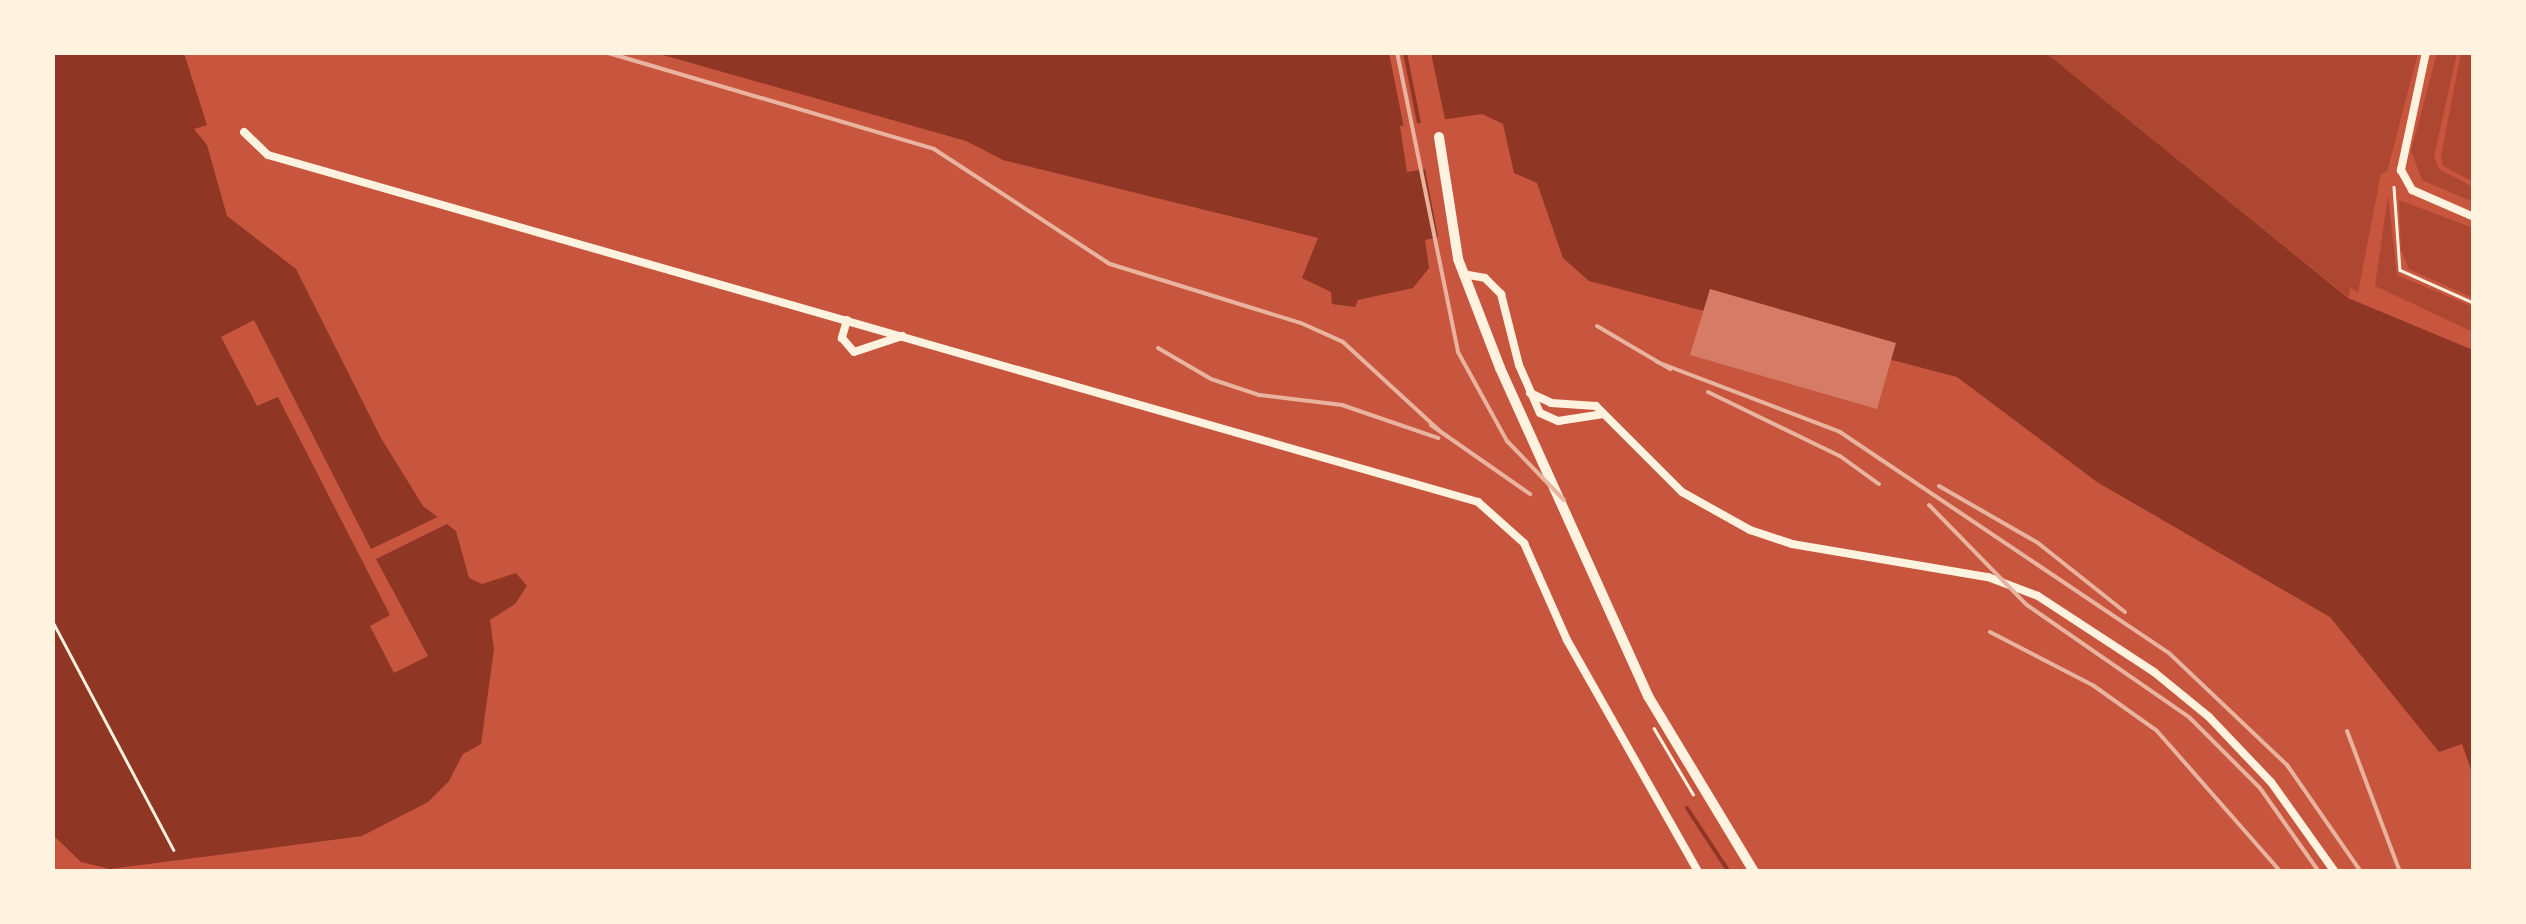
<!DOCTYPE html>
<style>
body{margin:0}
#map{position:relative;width:2526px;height:924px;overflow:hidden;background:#c8553d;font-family:"Public Sans",sans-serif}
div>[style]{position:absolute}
.green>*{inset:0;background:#ae4732}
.water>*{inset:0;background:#8f3625}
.pier>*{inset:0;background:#c8553d}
.stream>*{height:4px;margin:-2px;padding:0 2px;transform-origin:2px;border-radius:2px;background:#8f3625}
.building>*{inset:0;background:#d67c66}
.path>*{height:2.5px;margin:-1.25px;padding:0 1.25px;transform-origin:1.25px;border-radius:1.25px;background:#fff3e0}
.minor>*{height:8px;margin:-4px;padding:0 4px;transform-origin:4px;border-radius:4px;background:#fff3e0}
.secondary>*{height:10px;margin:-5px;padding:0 5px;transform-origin:5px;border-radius:5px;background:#fff3e0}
.rail>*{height:4px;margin:-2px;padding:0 2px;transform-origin:2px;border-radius:2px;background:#e9b49f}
span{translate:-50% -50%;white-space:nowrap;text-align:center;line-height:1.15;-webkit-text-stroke:8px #fff3e0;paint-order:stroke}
.frame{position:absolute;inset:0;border:55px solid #fff3e0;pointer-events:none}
</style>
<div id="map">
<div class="green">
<i style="clip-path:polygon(2046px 53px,2418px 53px,2387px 172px,2381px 173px,2358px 293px,2350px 288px,2349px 298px)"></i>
<i style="clip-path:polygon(2437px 53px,2457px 53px,2434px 157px,2439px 169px,2473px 187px,2473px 202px,2422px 180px,2411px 151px)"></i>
<i style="clip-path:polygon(2461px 53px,2473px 53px,2473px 182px,2443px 166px,2441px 156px)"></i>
<i style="clip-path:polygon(2388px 195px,2397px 275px,2473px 307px,2473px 332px,2375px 286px)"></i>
<i style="clip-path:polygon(2399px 200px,2473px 228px,2473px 298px,2409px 269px,2401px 250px)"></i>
</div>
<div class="water">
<i style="clip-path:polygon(53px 53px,184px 53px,207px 125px,194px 129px,207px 145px,227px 216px,296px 269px,381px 438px,423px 506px,456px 531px,469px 578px,482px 584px,516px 573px,527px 586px,515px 604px,490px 620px,494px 649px,481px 744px,463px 754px,449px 781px,428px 802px,362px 836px,110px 869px,81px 862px,53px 835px)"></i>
<i style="clip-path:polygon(656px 53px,2046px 53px,2348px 298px,2473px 350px,2473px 775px,2462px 744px,2439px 752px,2330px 617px,2097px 482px,1957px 377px,1589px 281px,1563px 258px,1537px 183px,1514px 173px,1503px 124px,1482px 114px,1400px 126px,1407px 172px,1425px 169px,1438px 237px,1425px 240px,1429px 268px,1413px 288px,1358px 300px,1355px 307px,1332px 304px,1331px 292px,1302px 278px,1318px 238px,1003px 160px,966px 141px)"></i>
</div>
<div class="pier">
<i style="clip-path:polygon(1389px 53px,1403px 53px,1418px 128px,1405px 130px,1407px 143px)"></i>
<i style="clip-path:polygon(1407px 53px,1431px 53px,1446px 124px,1422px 128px)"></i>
<i style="clip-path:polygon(254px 320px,371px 549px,446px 513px,453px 521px,376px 559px,428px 656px,394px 673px,370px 626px,390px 615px,278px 397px,257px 406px,221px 337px)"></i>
</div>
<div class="stream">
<i style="left:1687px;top:808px;width:77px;rotate:56.7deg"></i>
</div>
<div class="building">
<i style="clip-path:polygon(1710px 289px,1896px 343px,1877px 409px,1690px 355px)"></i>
</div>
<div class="path">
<i style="left:2394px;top:187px;width:83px;rotate:85.9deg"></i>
<i style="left:2400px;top:270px;width:81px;rotate:24deg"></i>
<i style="left:52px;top:620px;width:260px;rotate:62.1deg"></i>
<i style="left:1654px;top:728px;width:77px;rotate:59.4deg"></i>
</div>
<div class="minor">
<i style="left:2426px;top:52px;width:121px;rotate:102deg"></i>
<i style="left:2401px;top:170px;width:23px;rotate:61deg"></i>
<i style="left:2412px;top:190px;width:68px;rotate:23.5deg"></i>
<i style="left:244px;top:132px;width:33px;rotate:44deg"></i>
<i style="left:268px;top:155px;width:1259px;rotate:16deg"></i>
<i style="left:1478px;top:502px;width:62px;rotate:41.7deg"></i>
<i style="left:1524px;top:543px;width:106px;rotate:66.1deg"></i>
<i style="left:1567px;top:640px;width:266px;rotate:60.5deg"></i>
<i style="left:1463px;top:274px;width:22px;rotate:10deg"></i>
<i style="left:1485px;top:278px;width:23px;rotate:45deg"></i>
<i style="left:1501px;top:294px;width:73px;rotate:75.8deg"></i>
<i style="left:1519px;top:365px;width:52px;rotate:66.4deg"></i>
<i style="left:1540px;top:413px;width:20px;rotate:24deg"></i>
<i style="left:1558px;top:421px;width:46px;rotate:-8.8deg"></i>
<i style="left:847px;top:320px;width:19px;rotate:106deg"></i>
<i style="left:842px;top:338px;width:18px;rotate:49deg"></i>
<i style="left:854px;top:352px;width:51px;rotate:-18.4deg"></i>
<i style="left:1530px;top:393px;width:23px;rotate:25deg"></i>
<i style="left:1551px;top:403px;width:45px;rotate:3.8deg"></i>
<i style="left:1596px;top:406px;width:122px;rotate:45deg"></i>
<i style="left:1682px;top:492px;width:78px;rotate:29.2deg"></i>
<i style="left:1750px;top:530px;width:44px;rotate:18.4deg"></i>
<i style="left:1792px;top:544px;width:199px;rotate:9.6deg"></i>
<i style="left:1988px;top:577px;width:53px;rotate:20.8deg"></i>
<i style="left:2038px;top:596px;width:139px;rotate:33.2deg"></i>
<i style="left:2154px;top:672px;width:71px;rotate:39.3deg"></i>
<i style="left:2209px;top:717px;width:90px;rotate:46.4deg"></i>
<i style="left:2271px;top:782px;width:110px;rotate:54.6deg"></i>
</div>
<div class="secondary">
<i style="left:1439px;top:137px;width:123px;rotate:81.1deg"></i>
<i style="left:1458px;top:259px;width:117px;rotate:68.9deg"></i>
<i style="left:1500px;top:368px;width:360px;rotate:65.7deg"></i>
<i style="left:1648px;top:696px;width:205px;rotate:58.9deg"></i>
</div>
<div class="rail">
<i style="left:605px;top:52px;width:343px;rotate:16.4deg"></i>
<i style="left:934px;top:149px;width:210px;rotate:33.2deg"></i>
<i style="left:1110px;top:264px;width:200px;rotate:17.2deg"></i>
<i style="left:1301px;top:323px;width:46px;rotate:24.3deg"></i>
<i style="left:1343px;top:342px;width:133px;rotate:42.6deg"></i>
<i style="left:1397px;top:52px;width:306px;rotate:78.5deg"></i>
<i style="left:1458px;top:352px;width:102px;rotate:61.2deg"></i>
<i style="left:1507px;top:441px;width:82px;rotate:46deg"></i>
<i style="left:1597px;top:326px;width:85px;rotate:30.5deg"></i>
<i style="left:1158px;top:348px;width:61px;rotate:30.3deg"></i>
<i style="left:1211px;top:379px;width:51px;rotate:18.4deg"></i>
<i style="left:1259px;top:395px;width:84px;rotate:6.9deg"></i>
<i style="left:1342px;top:405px;width:102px;rotate:19deg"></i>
<i style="left:1657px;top:362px;width:196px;rotate:20.9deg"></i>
<i style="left:1840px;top:432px;width:396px;rotate:33.9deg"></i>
<i style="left:2169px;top:653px;width:163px;rotate:43.5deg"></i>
<i style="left:2287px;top:765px;width:130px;rotate:55.3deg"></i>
<i style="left:1708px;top:392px;width:147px;rotate:25.9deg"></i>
<i style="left:1840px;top:456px;width:48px;rotate:35.7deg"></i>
<i style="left:1431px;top:425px;width:121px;rotate:34.9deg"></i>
<i style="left:1939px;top:486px;width:114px;rotate:29.9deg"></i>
<i style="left:2038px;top:543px;width:111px;rotate:38.4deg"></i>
<i style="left:1929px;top:505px;width:140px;rotate:45.6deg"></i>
<i style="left:2027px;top:605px;width:198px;rotate:34.7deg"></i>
<i style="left:2190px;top:718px;width:99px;rotate:45deg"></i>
<i style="left:2260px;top:788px;width:103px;rotate:54.9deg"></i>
<i style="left:1990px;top:632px;width:117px;rotate:27.4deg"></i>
<i style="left:2094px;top:686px;width:77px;rotate:35.5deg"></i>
<i style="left:2157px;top:731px;width:188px;rotate:48.7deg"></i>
<i style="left:2347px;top:731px;width:151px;rotate:69.4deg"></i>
</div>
<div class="frame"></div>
</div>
